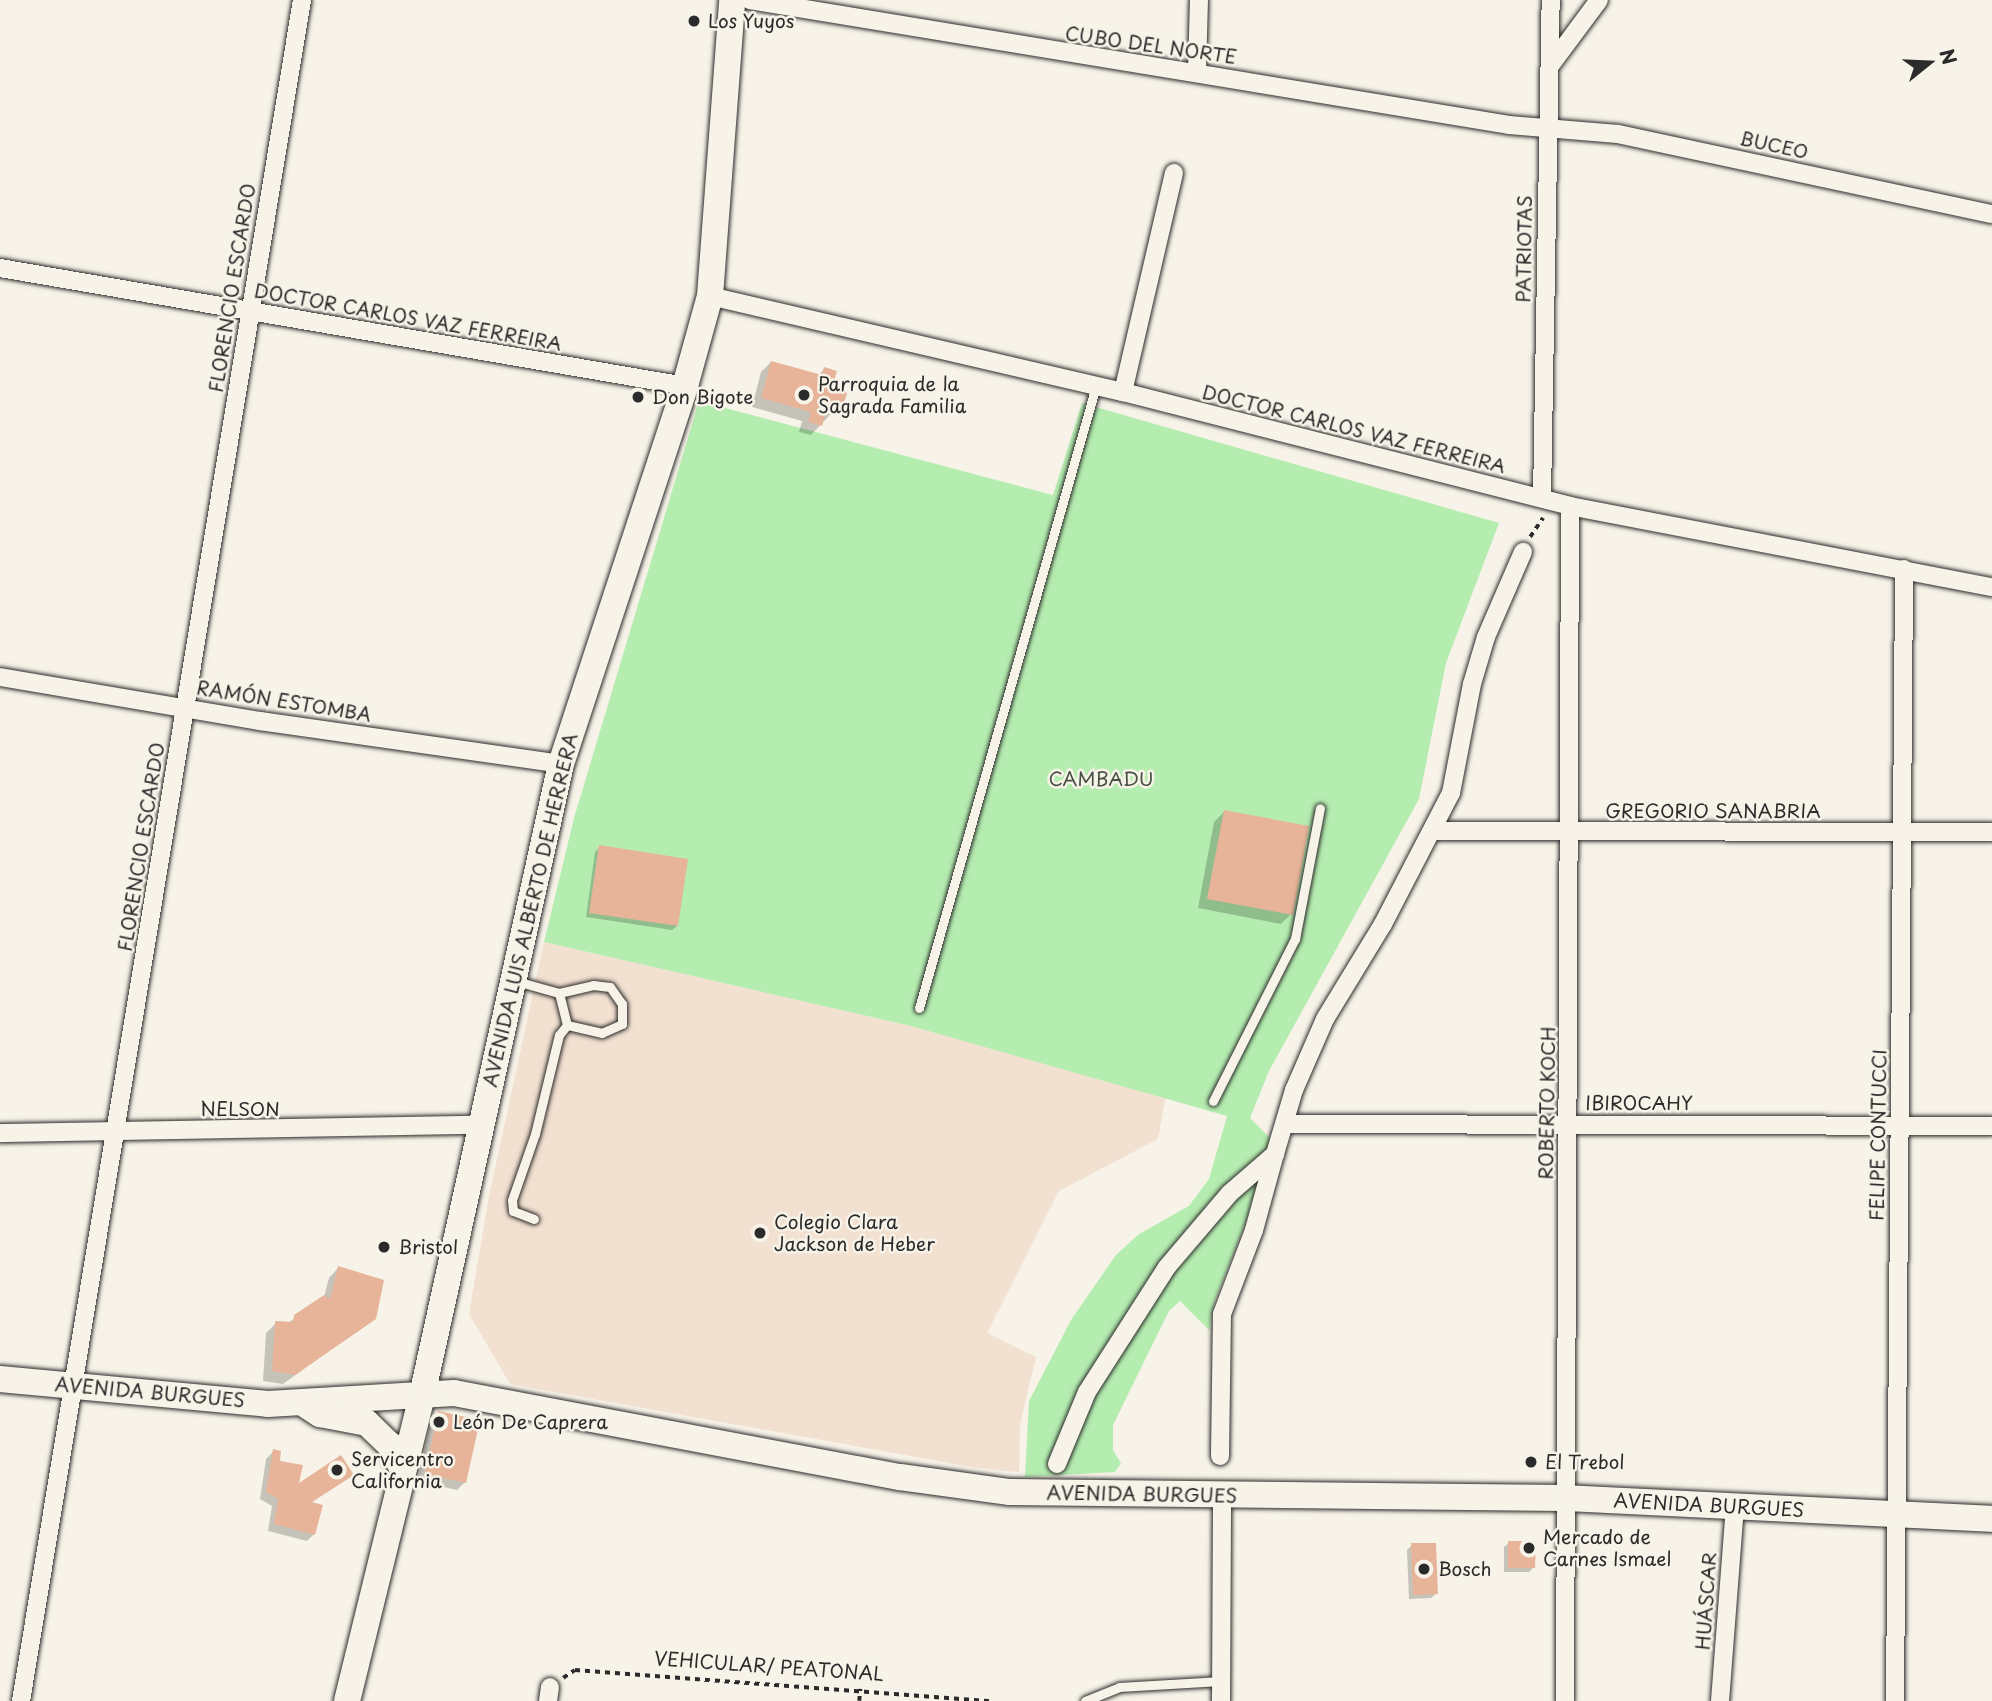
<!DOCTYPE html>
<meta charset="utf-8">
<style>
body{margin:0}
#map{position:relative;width:1992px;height:1701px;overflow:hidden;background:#f7f3e8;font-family:"Playpen Sans",sans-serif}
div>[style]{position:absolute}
.built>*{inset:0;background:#f2e0d0}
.green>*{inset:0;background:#b5edb0}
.shadow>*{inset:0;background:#0003}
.building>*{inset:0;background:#e7b499}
.path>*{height:3.5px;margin-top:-1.75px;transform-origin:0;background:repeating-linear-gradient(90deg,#2b2b2b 0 5px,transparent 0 10px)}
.roads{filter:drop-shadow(0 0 2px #2b2b2b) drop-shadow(0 0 2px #2b2b2b)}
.lane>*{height:9px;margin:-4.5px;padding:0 4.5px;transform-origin:4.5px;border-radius:4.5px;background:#f7f3e8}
.street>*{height:18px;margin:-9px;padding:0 9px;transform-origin:9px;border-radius:9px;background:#f7f3e8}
.secondary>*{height:26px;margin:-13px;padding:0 13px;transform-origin:13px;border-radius:13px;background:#f7f3e8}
.dots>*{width:19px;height:19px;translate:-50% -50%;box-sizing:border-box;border:4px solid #f7f3e8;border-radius:50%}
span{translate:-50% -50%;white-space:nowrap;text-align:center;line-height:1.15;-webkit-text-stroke:5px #f7f3e8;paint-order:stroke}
.poi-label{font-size:19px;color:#2b2b2b}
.left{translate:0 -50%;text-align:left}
.street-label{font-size:19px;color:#2b2b2b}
.park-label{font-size:19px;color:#475246}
.north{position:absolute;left:1894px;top:28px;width:70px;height:70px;-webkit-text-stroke:5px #f7f3e8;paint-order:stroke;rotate:72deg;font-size:19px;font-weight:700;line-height:28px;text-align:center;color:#2b2b2b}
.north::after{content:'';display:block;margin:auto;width:24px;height:32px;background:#2b2b2b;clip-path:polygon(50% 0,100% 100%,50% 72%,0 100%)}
</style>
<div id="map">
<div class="built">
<i style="clip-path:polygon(544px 942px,911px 1026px,1166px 1095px,1158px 1139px,1059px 1191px,987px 1333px,1036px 1357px,1020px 1424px,1019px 1472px,977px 1468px,510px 1384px,469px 1314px,489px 1196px)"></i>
</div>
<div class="green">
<i style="clip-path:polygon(699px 401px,1053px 495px,1082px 403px,1499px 523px,1446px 663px,1419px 799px,1269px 1071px,1250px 1118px,1270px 1138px,1262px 1182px,1215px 1300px,1209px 1330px,1180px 1301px,1169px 1311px,1113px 1425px,1113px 1450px,1121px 1463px,1115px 1472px,1025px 1477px,1029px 1401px,1071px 1320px,1116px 1255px,1139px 1234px,1189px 1206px,1209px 1179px,1227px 1116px,911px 1026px,544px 942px,574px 818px)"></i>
</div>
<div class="shadow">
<i style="clip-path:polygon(771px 362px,818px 376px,824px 369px,842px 387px,845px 399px,811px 435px,799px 432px,802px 421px,752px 407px,761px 372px)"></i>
<i style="clip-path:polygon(1224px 812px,1291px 914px,1281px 924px,1198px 908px,1214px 822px)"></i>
<i style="clip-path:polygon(600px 847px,677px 926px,672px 930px,586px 917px,595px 852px)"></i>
<i style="clip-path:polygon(338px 1268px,374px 1318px,283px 1384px,263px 1381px,266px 1333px,276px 1323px,288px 1323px,324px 1297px,329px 1278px)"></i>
<i style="clip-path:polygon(439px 1413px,465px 1482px,457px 1490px,418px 1481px,431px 1420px)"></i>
<i style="clip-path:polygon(274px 1451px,309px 1503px,314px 1534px,307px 1541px,268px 1531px,272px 1506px,260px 1499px,266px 1459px)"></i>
<i style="clip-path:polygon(1509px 1543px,1534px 1567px,1529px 1572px,1504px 1572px,1504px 1547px)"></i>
<i style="clip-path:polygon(1412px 1545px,1436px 1594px,1431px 1598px,1409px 1599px,1407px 1550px)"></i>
</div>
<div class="building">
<i style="clip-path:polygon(771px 361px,822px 375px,824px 367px,837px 371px,834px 381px,847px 393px,843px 408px,827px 409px,822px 426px,808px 422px,811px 412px,761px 398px)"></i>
<i style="clip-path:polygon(1224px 810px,1309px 826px,1293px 915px,1207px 899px)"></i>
<i style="clip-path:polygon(599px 845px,688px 859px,678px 926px,589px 913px)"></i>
<i style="clip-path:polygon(338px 1266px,384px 1280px,376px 1319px,295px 1375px,272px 1371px,275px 1321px,293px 1322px,294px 1315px,324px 1295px,330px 1299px)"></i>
<i style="clip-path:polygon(438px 1411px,480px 1420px,466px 1483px,425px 1474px)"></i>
<i style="clip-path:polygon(273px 1449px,281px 1451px,280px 1461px,303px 1465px,299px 1483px,341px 1455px,354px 1475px,312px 1502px,323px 1505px,315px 1535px,274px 1524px,278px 1499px,266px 1492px)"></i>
<i style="clip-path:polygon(1508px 1541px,1536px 1541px,1535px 1568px,1508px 1568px)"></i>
<i style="clip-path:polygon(1411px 1543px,1436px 1543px,1438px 1594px,1413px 1595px)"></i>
</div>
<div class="path">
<i style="left:1530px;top:537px;width:23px;rotate:-56deg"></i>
<i style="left:563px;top:1678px;width:14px;rotate:-34deg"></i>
<i style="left:575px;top:1670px;width:417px;rotate:4.3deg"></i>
<i style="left:859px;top:1701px;width:12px;rotate:-85deg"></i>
</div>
<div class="roads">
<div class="lane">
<i style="left:516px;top:981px;width:45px;rotate:15.6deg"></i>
<i style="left:559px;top:993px;width:35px;rotate:-13deg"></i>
<i style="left:593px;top:985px;width:17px;rotate:7deg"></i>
<i style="left:610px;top:987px;width:21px;rotate:55deg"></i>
<i style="left:622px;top:1004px;width:20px;rotate:90deg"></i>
<i style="left:622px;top:1024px;width:22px;rotate:156deg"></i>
<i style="left:602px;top:1033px;width:36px;rotate:-167deg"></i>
<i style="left:567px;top:1025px;width:33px;rotate:-104deg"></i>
<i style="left:919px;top:1008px;width:647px;rotate:-74.12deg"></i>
<i style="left:1213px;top:1101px;width:182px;rotate:-63.2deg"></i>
<i style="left:1295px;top:939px;width:133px;rotate:-79.2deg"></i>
<i style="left:534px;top:1219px;width:22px;rotate:-159deg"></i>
<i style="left:513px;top:1211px;width:11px;rotate:-95deg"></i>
<i style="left:512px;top:1200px;width:70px;rotate:-70.8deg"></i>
<i style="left:535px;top:1134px;width:102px;rotate:-76.4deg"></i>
<i style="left:559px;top:1035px;width:13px;rotate:-51deg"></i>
<i style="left:1085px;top:1701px;width:37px;rotate:-22deg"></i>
<i style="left:1119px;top:1687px;width:102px;rotate:-3.4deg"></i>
</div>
<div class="street">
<i style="left:750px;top:0;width:769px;rotate:9.35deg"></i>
<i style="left:1509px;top:125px;width:109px;rotate:4.7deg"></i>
<i style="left:1618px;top:134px;width:382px;rotate:12.1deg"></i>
<i style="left:1550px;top:66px;width:82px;rotate:-53.4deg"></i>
<i style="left:1197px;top:71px;width:71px;rotate:-88.4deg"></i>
<i style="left:0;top:268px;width:695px;rotate:9.77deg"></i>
<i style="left:710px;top:296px;width:424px;rotate:13.1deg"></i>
<i style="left:1123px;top:392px;width:461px;rotate:14.3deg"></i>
<i style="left:1570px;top:506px;width:430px;rotate:10.9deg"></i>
<i style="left:1123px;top:392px;width:225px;rotate:-76.9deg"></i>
<i style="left:1542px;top:498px;width:498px;rotate:-89deg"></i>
<i style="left:0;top:677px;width:264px;rotate:9.6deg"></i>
<i style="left:260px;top:721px;width:304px;rotate:8.1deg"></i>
<i style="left:1434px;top:831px;width:558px;rotate:0.1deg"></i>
<i style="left:1285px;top:1124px;width:707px;rotate:0.16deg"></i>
<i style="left:0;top:1133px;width:480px;rotate:-1deg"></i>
<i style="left:1220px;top:1456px;width:142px;rotate:-89.2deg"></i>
<i style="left:1222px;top:1314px;width:90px;rotate:-69.1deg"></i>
<i style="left:1254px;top:1230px;width:79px;rotate:-74.6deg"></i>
<i style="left:1057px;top:1464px;width:78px;rotate:-67.4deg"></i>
<i style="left:1087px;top:1392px;width:148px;rotate:-57.4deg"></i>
<i style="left:1167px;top:1267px;width:97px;rotate:-49.6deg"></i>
<i style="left:1230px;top:1193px;width:60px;rotate:-40.9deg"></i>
<i style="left:1275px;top:1154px;width:67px;rotate:-73.5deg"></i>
<i style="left:1294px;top:1090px;width:77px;rotate:-66.4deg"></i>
<i style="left:1325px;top:1019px;width:111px;rotate:-58.6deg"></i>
<i style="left:1383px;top:924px;width:148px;rotate:-62.6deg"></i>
<i style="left:1451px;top:793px;width:111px;rotate:-79.1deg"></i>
<i style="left:1472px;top:684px;width:49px;rotate:-73.4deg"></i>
<i style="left:1486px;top:637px;width:93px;rotate:-66.5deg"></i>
<i style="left:21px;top:1701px;width:1724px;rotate:-80.62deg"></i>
<i style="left:548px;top:1701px;width:14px;rotate:-82deg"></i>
<i style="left:1221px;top:1701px;width:205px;rotate:-89.7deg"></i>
<i style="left:1565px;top:1701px;width:1195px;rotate:-89.76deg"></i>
<i style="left:1720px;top:1701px;width:197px;rotate:-85.6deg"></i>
<i style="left:1895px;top:1701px;width:1132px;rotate:-89.54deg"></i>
</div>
<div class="secondary">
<i style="left:0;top:1379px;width:269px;rotate:5.3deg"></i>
<i style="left:268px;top:1404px;width:186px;rotate:-3.4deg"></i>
<i style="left:454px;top:1393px;width:454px;rotate:10.7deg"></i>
<i style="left:900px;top:1477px;width:111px;rotate:7.8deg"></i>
<i style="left:1010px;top:1492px;width:555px;rotate:0.62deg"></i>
<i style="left:1565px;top:1498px;width:428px;rotate:2.8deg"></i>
<i style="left:306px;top:1405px;width:17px;rotate:33deg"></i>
<i style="left:320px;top:1414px;width:48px;rotate:10.8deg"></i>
<i style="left:367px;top:1423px;width:32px;rotate:44deg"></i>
<i style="left:390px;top:1445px;width:27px;rotate:62deg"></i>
<i style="left:347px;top:1701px;width:319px;rotate:-76.2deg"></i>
<i style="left:423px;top:1391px;width:642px;rotate:-77.59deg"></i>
<i style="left:561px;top:764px;width:398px;rotate:-71.8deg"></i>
<i style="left:685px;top:386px;width:93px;rotate:-74.5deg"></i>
<i style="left:710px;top:296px;width:297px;rotate:-85.7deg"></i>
</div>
</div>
<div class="dots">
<i style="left:694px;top:21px;background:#2b2b2b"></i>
<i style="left:804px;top:395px;background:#2b2b2b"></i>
<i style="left:638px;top:397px;background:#2b2b2b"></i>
<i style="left:760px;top:1233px;background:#2b2b2b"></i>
<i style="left:384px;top:1247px;background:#2b2b2b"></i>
<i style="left:439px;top:1422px;background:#2b2b2b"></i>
<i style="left:1531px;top:1462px;background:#2b2b2b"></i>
<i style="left:337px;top:1470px;background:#2b2b2b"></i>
<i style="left:1529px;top:1548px;background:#2b2b2b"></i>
<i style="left:1424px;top:1569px;background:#2b2b2b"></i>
</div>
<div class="poi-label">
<span class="left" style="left:708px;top:21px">Los Yuyos</span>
<span class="left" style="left:818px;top:395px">Parroquia de la<br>Sagrada Familia</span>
<span class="left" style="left:652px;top:397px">Don Bigote</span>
<span class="left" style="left:774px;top:1233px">Colegio Clara<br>Jackson de Heber</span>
<span class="left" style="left:398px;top:1247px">Bristol</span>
<span class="left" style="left:453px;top:1422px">León De Caprera</span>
<span class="left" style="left:351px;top:1470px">Servicentro<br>California</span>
<span class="left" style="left:1545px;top:1462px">El Trebol</span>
<span class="left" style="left:1543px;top:1548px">Mercado de<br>Carnes Ismael</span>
<span class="left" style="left:1438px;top:1569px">Bosch</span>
</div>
<div class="street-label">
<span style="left:1151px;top:45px;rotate:8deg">CUBO DEL NORTE</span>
<span style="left:1774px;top:145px;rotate:12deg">BUCEO</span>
<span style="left:1524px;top:249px;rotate:-89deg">PATRIOTAS</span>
<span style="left:232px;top:288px;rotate:-81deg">FLORENCIO ESCARDO</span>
<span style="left:408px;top:317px;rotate:10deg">DOCTOR CARLOS VAZ FERREIRA</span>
<span style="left:1354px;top:429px;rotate:14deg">DOCTOR CARLOS VAZ FERREIRA</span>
<span style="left:284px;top:701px;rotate:9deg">RAMÓN ESTOMBA</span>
<span style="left:1713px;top:811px">GREGORIO SANABRIA</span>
<span style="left:141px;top:847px;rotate:-81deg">FLORENCIO ESCARDO</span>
<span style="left:530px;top:910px;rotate:-77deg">AVENIDA LUIS ALBERTO DE HERRERA</span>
<span style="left:1547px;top:1103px;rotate:-89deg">ROBERTO KOCH</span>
<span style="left:1639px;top:1103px">IBIROCAHY</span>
<span style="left:240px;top:1109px">NELSON</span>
<span style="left:1878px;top:1135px;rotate:-89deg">FELIPE CONTUCCI</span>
<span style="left:150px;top:1392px;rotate:5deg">AVENIDA BURGUES</span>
<span style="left:1142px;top:1494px;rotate:1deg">AVENIDA BURGUES</span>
<span style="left:1709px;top:1505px;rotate:3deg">AVENIDA BURGUES</span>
<span style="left:1706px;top:1601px;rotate:-86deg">HUÁSCAR</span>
<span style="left:769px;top:1666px;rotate:4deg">VEHICULAR/ PEATONAL</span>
</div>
<div class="park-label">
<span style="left:1101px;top:779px">CAMBADU</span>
</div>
<div class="north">N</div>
</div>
